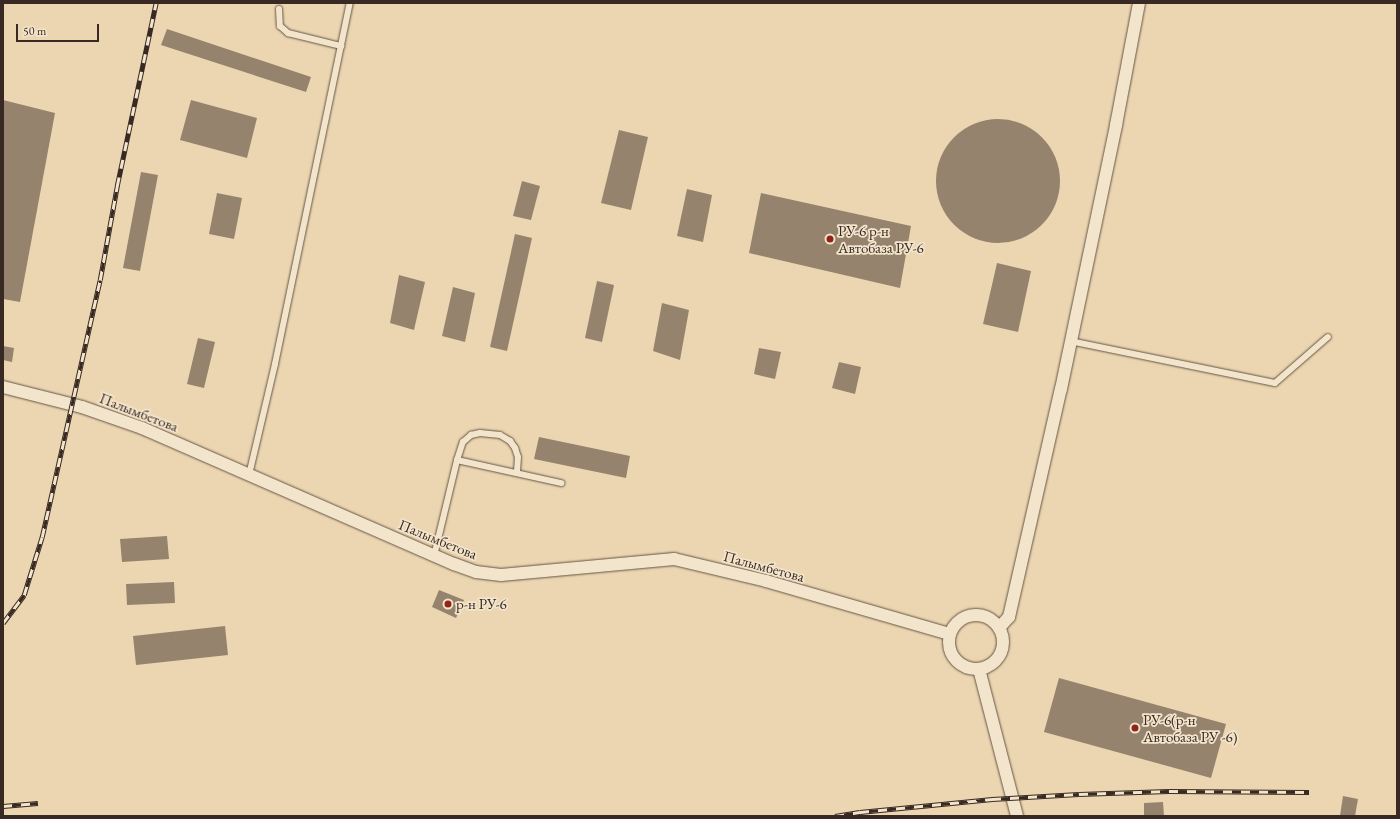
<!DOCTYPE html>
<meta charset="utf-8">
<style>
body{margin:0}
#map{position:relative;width:1400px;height:819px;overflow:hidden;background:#ecd6b1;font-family:"EB Garamond",serif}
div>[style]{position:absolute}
.building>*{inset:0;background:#96836d}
.round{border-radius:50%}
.roads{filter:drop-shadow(0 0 1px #655546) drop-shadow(0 0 1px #655546)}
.service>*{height:6px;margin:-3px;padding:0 3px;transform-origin:3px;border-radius:3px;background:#f3e4cc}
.minor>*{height:12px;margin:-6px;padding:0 6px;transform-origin:6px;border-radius:6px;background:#f3e4cc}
.minor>.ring{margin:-6px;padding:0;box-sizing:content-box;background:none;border:12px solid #f3e4cc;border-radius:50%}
.rail>*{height:4.5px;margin-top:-2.25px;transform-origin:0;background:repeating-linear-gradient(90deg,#f3e4cc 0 9px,#382a23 0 18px);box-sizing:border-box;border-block:1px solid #382a23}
.dots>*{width:11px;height:11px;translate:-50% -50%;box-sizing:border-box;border:2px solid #f3e4cc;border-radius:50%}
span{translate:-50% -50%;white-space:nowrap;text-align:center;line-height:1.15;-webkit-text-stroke:3.5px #f3e4cc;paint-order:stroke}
.poi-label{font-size:15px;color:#382a23}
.left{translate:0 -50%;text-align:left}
.street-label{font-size:15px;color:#382a23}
.frame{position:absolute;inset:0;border:4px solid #382a23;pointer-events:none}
.scale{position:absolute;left:16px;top:24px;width:83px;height:18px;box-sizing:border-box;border:2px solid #382a23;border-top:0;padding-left:5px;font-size:12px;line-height:14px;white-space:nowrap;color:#382a23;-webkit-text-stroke:3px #f3e4cc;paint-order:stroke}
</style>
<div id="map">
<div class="building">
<i style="clip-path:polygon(167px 29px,311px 77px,306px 92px,161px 45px)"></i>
<i style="clip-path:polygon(3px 100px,55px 113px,20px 302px,3px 299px)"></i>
<i style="clip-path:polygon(191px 100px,257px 118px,247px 158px,180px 140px)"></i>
<i class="round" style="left:936px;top:119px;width:124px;height:124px"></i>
<i style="clip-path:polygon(619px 130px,648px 137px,631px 210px,601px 203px)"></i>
<i style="clip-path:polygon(141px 172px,158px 175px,140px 271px,123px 268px)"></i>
<i style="clip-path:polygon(522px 181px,540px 186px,531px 220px,513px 216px)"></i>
<i style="clip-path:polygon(687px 189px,712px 195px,703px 242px,677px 236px)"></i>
<i style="clip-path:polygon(217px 193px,242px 198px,234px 239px,209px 234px)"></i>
<i style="clip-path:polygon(761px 193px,911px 226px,900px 288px,749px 253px)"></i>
<i style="clip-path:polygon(515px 234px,532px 238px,507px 351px,490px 347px)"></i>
<i style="clip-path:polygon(997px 263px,1031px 271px,1018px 332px,983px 324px)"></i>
<i style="clip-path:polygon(399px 275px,425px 282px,414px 330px,390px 323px)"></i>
<i style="clip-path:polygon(597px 281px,614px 285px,602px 342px,585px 338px)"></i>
<i style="clip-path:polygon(453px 287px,475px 293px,465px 342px,442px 336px)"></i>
<i style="clip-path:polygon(662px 303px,689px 310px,680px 360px,653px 351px)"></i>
<i style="clip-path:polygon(198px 338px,215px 342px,204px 388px,187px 384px)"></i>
<i style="clip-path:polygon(3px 346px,14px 348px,12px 362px,3px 360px)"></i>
<i style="clip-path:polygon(759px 348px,781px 352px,775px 379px,754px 374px)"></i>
<i style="clip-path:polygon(839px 362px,861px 367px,855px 394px,832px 388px)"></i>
<i style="clip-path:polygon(539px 437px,630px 456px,626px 478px,534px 459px)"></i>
<i style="clip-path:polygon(167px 536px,169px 559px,122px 562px,120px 539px)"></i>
<i style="clip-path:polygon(174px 582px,175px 603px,127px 605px,126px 584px)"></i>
<i style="clip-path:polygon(439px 590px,464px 600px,456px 618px,432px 607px)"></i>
<i style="clip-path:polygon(225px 626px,228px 655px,136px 665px,133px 636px)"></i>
<i style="clip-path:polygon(1059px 678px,1226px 724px,1211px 778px,1044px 732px)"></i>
<i style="clip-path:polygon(1343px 796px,1358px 799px,1355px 816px,1340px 816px)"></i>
<i style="clip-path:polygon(1163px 802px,1164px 816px,1144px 816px,1144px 803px)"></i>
</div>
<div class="roads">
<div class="service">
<i style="left:279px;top:9px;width:17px;rotate:87deg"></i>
<i style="left:280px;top:26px;width:11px;rotate:41deg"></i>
<i style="left:288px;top:33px;width:55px;rotate:13.8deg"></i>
<i style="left:1070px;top:341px;width:209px;rotate:11.6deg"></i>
<i style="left:1275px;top:383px;width:70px;rotate:-41deg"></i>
<i style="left:457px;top:460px;width:107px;rotate:12.5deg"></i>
<i style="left:249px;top:475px;width:114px;rotate:-76.8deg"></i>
<i style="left:275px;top:364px;width:369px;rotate:-78.3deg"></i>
<i style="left:434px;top:556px;width:99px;rotate:-76.5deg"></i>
<i style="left:457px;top:460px;width:19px;rotate:-72deg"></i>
<i style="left:463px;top:442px;width:11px;rotate:-41deg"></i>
<i style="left:471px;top:435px;width:9px;rotate:-13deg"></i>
<i style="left:480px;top:433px;width:20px;rotate:6deg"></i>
<i style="left:500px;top:435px;width:12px;rotate:31deg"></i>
<i style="left:510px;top:441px;width:9px;rotate:54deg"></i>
<i style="left:515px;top:448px;width:9px;rotate:72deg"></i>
<i style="left:518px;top:457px;width:16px;rotate:94deg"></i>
</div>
<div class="minor">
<i style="left:3px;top:387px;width:81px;rotate:14.2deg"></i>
<i style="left:82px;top:407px;width:64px;rotate:19.3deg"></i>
<i style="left:142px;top:428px;width:340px;rotate:23.6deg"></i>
<i style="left:454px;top:564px;width:23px;rotate:20deg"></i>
<i style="left:476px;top:572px;width:25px;rotate:7deg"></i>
<i style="left:501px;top:575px;width:174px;rotate:-5.3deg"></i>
<i style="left:674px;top:559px;width:95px;rotate:13.4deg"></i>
<i style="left:766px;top:581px;width:191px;rotate:16.1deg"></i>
<i class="ring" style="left:949px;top:615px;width:42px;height:42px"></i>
<i style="left:999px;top:628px;width:15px;rotate:-48deg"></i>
<i style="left:1009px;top:617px;width:234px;rotate:-77.2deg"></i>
<i style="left:1061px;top:389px;width:270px;rotate:-78.2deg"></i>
<i style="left:1116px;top:125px;width:124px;rotate:-79.3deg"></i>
<i style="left:979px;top:669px;width:152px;rotate:75.5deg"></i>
</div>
</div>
<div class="rail">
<i style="left:3px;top:623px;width:35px;rotate:-53deg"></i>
<i style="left:24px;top:595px;width:61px;rotate:-72.8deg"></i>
<i style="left:42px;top:537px;width:263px;rotate:-77.3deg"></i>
<i style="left:100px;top:280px;width:96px;rotate:-79.7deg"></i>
<i style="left:117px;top:186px;width:187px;rotate:-78deg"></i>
<i style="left:3px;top:806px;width:35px;rotate:-5deg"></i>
<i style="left:835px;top:816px;width:25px;rotate:-9deg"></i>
<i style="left:860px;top:812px;width:133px;rotate:-5.6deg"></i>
<i style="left:992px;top:799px;width:87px;rotate:-3.3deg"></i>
<i style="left:1079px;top:794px;width:90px;rotate:-1.9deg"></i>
<i style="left:1169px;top:791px;width:140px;rotate:0.4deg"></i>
</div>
<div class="dots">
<i style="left:830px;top:239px;background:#8f2418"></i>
<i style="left:448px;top:604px;background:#8f2418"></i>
<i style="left:1135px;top:728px;background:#8f2418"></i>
</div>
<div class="poi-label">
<span class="left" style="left:838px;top:239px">РУ-6 р-н<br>Автобаза РУ-6</span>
<span class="left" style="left:456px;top:604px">р-н РУ-6</span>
<span class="left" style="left:1143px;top:728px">РУ-6(р-н<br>Автобаза РУ -6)</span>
</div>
<div class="street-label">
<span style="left:139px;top:412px;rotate:21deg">Палымбетова</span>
<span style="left:438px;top:539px;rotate:22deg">Палымбетова</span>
<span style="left:764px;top:566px;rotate:15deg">Палымбетова</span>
</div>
<div class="frame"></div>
<div class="scale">50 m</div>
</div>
